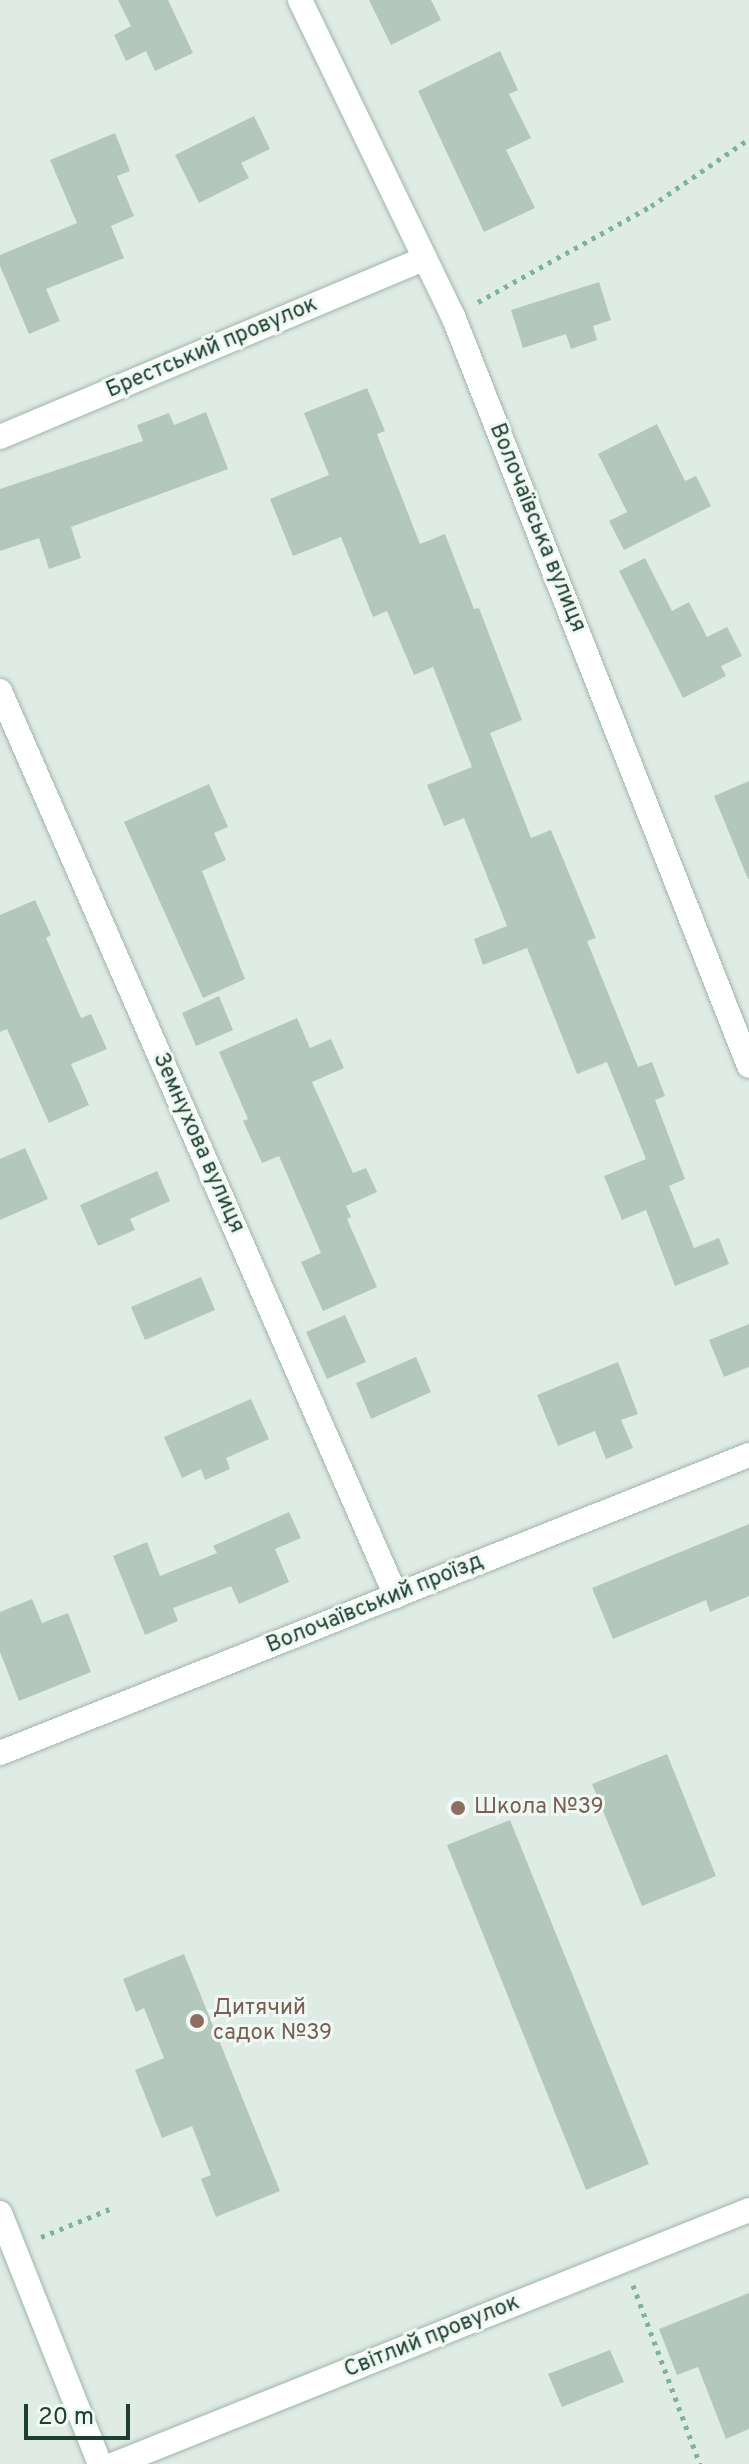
<!DOCTYPE html>
<meta charset="utf-8">
<style>
body{margin:0}
#map{position:relative;width:749px;height:2464px;overflow:hidden;background:#dfece5;font-family:Overpass,sans-serif}
div>[style]{position:absolute}
.building>*{inset:0;background:#b4c7bd}
.path>*{height:5px;margin-top:-2.5px;transform-origin:0;background:repeating-linear-gradient(90deg,#7cb39b 0 4px,transparent 0 10px)}
.roads{filter:drop-shadow(0 0 2px #a1b4ac) drop-shadow(0 0 2px #a1b4ac)}
.minor>*{height:24px;margin:-12px;padding:0 12px;transform-origin:12px;border-radius:12px;background:#fff}
.dots>*{width:22px;height:22px;translate:-50% -50%;box-sizing:border-box;border:4px solid #f0f8f3;border-radius:50%}
span{translate:-50% -50%;white-space:nowrap;text-align:center;line-height:1.15;-webkit-text-stroke:6px #f0f8f3;paint-order:stroke}
.street-label{font-size:22px;color:#1e3e32}
.education-label{font-size:22px;color:#785e54}
.left{translate:0 -50%;text-align:left}
.scale{position:absolute;left:24px;top:2404px;width:106px;height:36px;box-sizing:border-box;border:4px solid #1e3e32;border-top:0;padding-left:10px;font-size:24px;line-height:28px;white-space:nowrap;color:#1e3e32;-webkit-text-stroke:6px #f0f8f3;paint-order:stroke}
</style>
<div id="map">
<div class="building">
<i style="clip-path:polygon(118px 0,168px 0,193px 53px,155px 71px,146px 51px,126px 61px,114px 35px,131px 26px)"></i>
<i style="clip-path:polygon(369px 0,431px 0,441px 20px,391px 45px)"></i>
<i style="clip-path:polygon(500px 51px,518px 90px,509px 94px,531px 138px,506px 150px,535px 208px,484px 232px,418px 91px)"></i>
<i style="clip-path:polygon(254px 116px,270px 149px,241px 163px,249px 178px,199px 203px,175px 155px)"></i>
<i style="clip-path:polygon(115px 133px,130px 171px,117px 176px,134px 216px,111px 226px,124px 258px,46px 289px,60px 321px,29px 334px,0 266px,0 255px,77px 223px,50px 160px)"></i>
<i style="clip-path:polygon(599px 282px,611px 320px,593px 326px,597px 340px,571px 349px,566px 334px,523px 348px,511px 310px)"></i>
<i style="clip-path:polygon(367px 388px,385px 431px,377px 434px,420px 544px,445px 534px,474px 609px,479px 608px,522px 720px,490px 733px,531px 838px,551px 830px,596px 938px,587px 941px,638px 1067px,652px 1062px,665px 1096px,655px 1100px,685px 1179px,669px 1186px,694px 1248px,719px 1238px,729px 1264px,675px 1286px,646px 1210px,622px 1220px,604px 1176px,646px 1159px,607px 1062px,577px 1074px,527px 948px,483px 965px,474px 939px,507px 926px,464px 818px,444px 826px,427px 785px,472px 767px,433px 667px,414px 675px,387px 611px,373px 617px,341px 537px,293px 556px,270px 499px,329px 475px,304px 413px)"></i>
<i style="clip-path:polygon(206px 412px,228px 469px,71px 527px,81px 558px,49px 569px,39px 538px,0 551px,0 489px,143px 441px,137px 425px,169px 413px,174px 425px)"></i>
<i style="clip-path:polygon(657px 424px,685px 481px,696px 476px,711px 506px,624px 550px,609px 521px,627px 512px,598px 454px)"></i>
<i style="clip-path:polygon(645px 558px,672px 611px,689px 602px,707px 637px,727px 627px,742px 656px,721px 666px,726px 676px,683px 698px,619px 571px)"></i>
<i style="clip-path:polygon(749px 781px,749px 879px,748px 879px,714px 796px)"></i>
<i style="clip-path:polygon(209px 784px,228px 827px,214px 833px,226px 860px,202px 871px,245px 979px,203px 998px,124px 822px)"></i>
<i style="clip-path:polygon(35px 900px,51px 935px,46px 938px,81px 1018px,91px 1014px,107px 1049px,71px 1064px,89px 1105px,49px 1123px,7px 1029px,0 1032px,0 915px)"></i>
<i style="clip-path:polygon(219px 996px,233px 1030px,196px 1046px,182px 1013px)"></i>
<i style="clip-path:polygon(297px 1018px,310px 1048px,331px 1039px,344px 1068px,312px 1082px,353px 1173px,366px 1168px,377px 1192px,346px 1206px,351px 1217px,347px 1219px,377px 1287px,323px 1311px,301px 1262px,321px 1253px,279px 1156px,262px 1163px,243px 1121px,248px 1119px,219px 1052px)"></i>
<i style="clip-path:polygon(25px 1148px,48px 1199px,0 1220px,0 1159px)"></i>
<i style="clip-path:polygon(157px 1171px,170px 1201px,130px 1219px,135px 1230px,98px 1246px,80px 1205px)"></i>
<i style="clip-path:polygon(201px 1277px,215px 1310px,145px 1340px,131px 1307px)"></i>
<i style="clip-path:polygon(345px 1315px,366px 1362px,327px 1379px,306px 1332px)"></i>
<i style="clip-path:polygon(749px 1324px,749px 1367px,724px 1377px,709px 1340px)"></i>
<i style="clip-path:polygon(416px 1357px,431px 1392px,371px 1419px,356px 1383px)"></i>
<i style="clip-path:polygon(618px 1362px,638px 1414px,621px 1420px,633px 1448px,606px 1459px,595px 1431px,558px 1446px,537px 1395px)"></i>
<i style="clip-path:polygon(251px 1399px,269px 1439px,226px 1458px,230px 1469px,205px 1480px,201px 1469px,182px 1478px,164px 1437px)"></i>
<i style="clip-path:polygon(289px 1512px,301px 1538px,275px 1549px,289px 1582px,239px 1604px,231px 1586px,173px 1608px,178px 1621px,145px 1635px,113px 1556px,147px 1542px,160px 1576px,217px 1553px,213px 1546px)"></i>
<i style="clip-path:polygon(749px 1524px,749px 1596px,710px 1612px,706px 1600px,613px 1639px,592px 1588px)"></i>
<i style="clip-path:polygon(32px 1599px,42px 1623px,68px 1613px,91px 1672px,19px 1701px,0 1652px,0 1612px)"></i>
<i style="clip-path:polygon(667px 1754px,716px 1876px,642px 1906px,592px 1784px)"></i>
<i style="clip-path:polygon(510px 1820px,649px 2164px,586px 2190px,447px 1845px)"></i>
<i style="clip-path:polygon(184px 1954px,280px 2191px,216px 2217px,201px 2179px,211px 2175px,192px 2126px,162px 2138px,135px 2070px,164px 2058px,144px 2008px,136px 2012px,123px 1979px)"></i>
<i style="clip-path:polygon(749px 2293px,749px 2429px,726px 2439px,698px 2367px,677px 2375px,659px 2329px)"></i>
<i style="clip-path:polygon(610px 2350px,624px 2382px,562px 2407px,548px 2374px)"></i>
</div>
<div class="path">
<i style="left:478px;top:302px;width:198px;rotate:-29deg"></i>
<i style="left:651px;top:206px;width:119px;rotate:-34.4deg"></i>
<i style="left:41px;top:2237px;width:74px;rotate:-22.1deg"></i>
<i style="left:633px;top:2285px;width:191px;rotate:69.5deg"></i>
</div>
<div class="roads">
<div class="minor">
<i style="left:300px;top:0;width:351px;rotate:64.2deg"></i>
<i style="left:453px;top:316px;width:806px;rotate:68.46deg"></i>
<i style="left:0;top:437px;width:461px;rotate:-22.8deg"></i>
<i style="left:0;top:691px;width:988px;rotate:66.37deg"></i>
<i style="left:0;top:1753px;width:806px;rotate:-21.7deg"></i>
<i style="left:0;top:2213px;width:270px;rotate:68.3deg"></i>
<i style="left:115px;top:2464px;width:683px;rotate:-21.83deg"></i>
</div>
</div>
<div class="dots">
<i style="left:458px;top:1808px;background:#8d6e63"></i>
<i style="left:197px;top:2021px;background:#8d6e63"></i>
</div>
<div class="street-label">
<span style="left:212px;top:348px;rotate:-23deg">Брестський провулок</span>
<span style="left:537px;top:528px;rotate:68deg">Волочаївська вулиця</span>
<span style="left:198px;top:1143px;rotate:66deg">Земнухова вулиця</span>
<span style="left:375px;top:1604px;rotate:-22deg">Волочаївський проїзд</span>
<span style="left:432px;top:2337px;rotate:-22deg">Світлий провулок</span>
</div>
<div class="education-label">
<span class="left" style="left:474px;top:1808px">Школа №39</span>
<span class="left" style="left:213px;top:2021px">Дитячий<br>садок №39</span>
</div>
<div class="scale">20 m</div>
</div>
